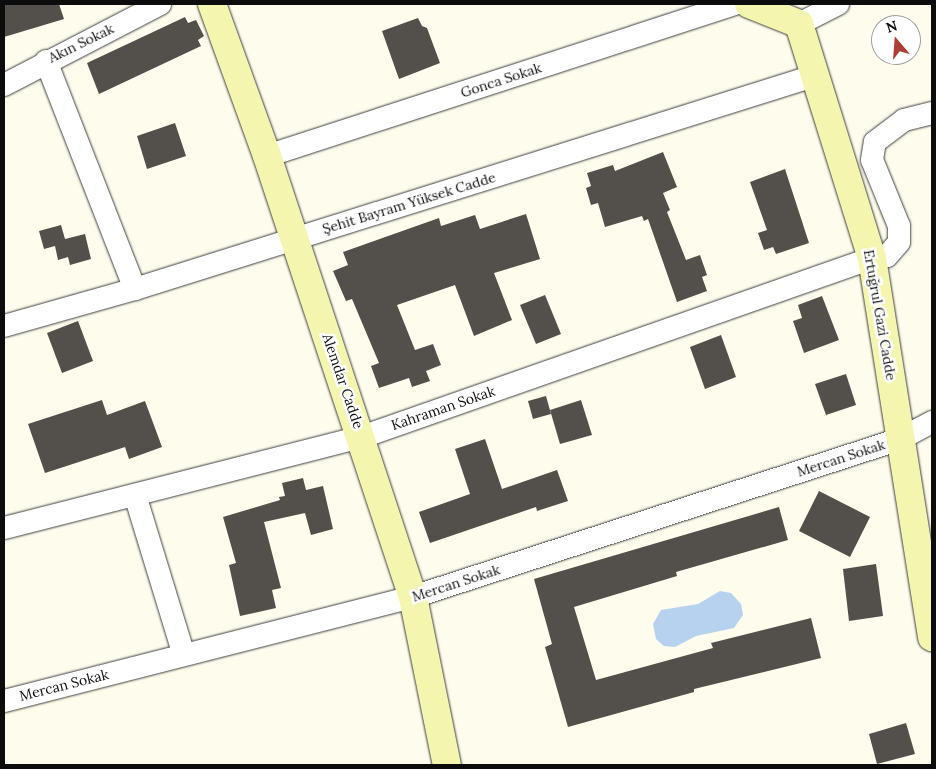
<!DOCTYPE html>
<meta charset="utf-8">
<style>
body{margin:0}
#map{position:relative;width:936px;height:769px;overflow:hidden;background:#fdfced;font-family:Lora,serif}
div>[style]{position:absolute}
.water>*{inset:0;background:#b7d2ef}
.building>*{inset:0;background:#534f4a}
.roads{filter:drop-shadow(0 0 1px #3f3f3f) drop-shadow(0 0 1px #3f3f3f)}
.street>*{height:22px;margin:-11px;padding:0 11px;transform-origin:11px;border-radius:11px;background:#fff}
.secondary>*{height:28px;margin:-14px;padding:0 14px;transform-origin:14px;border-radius:14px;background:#f4f6af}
span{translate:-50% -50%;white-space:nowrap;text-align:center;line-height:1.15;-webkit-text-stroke:5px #fff;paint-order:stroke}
.street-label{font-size:14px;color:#0c0c0c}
.frame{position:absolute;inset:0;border:5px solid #0c0c0c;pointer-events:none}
.north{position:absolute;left:871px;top:15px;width:50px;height:50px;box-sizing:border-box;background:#fff;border:1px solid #9e9e9e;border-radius:50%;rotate:342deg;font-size:14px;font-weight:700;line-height:20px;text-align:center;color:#0c0c0c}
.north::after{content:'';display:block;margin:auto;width:18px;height:22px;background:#ac3f34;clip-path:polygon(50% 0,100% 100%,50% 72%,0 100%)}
</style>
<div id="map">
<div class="water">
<i style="clip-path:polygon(720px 591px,731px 593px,741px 604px,743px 615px,734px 628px,696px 636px,675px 647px,664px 646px,656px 639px,653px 624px,661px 610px,698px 604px)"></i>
</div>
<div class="building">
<i style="clip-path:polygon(4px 4px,59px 4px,64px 19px,4px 37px)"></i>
<i style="clip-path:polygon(185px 17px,188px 23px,196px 20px,204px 36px,198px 40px,201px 46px,99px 94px,87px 63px)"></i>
<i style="clip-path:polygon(418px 18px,422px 26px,427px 28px,440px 63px,399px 79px,382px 31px)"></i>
<i style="clip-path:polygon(175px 123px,186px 156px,147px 169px,137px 136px)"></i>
<i style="clip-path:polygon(663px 152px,677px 187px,663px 193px,670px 210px,667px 212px,686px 260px,700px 255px,707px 275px,702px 277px,707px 291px,677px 302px,648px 219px,644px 221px,642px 216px,605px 227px,598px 203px,591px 205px,586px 188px,591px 186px,587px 173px,613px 165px,615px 171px)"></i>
<i style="clip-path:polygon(785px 169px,809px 243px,776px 254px,773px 247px,764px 250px,758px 233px,767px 230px,750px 182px)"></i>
<i style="clip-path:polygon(526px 214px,540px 259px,494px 273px,512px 320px,474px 336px,455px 285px,397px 305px,415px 350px,433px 344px,441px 365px,426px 371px,430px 381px,412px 387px,409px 378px,379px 388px,371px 366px,379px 363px,352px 299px,346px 301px,333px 271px,348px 265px,343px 252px,439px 218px,441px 226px,475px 215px,480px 229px)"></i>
<i style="clip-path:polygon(61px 225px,65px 239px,85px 234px,91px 259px,70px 265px,68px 257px,58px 260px,55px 246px,44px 249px,39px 231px)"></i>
<i style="clip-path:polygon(545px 295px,561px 334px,536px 344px,520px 305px)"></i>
<i style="clip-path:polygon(822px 296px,839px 340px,804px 353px,793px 321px,802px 318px,798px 305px)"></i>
<i style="clip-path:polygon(78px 321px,93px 361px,62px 373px,47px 333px)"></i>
<i style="clip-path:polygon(721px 335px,736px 377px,705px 389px,690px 347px)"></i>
<i style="clip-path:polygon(846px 374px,856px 405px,826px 415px,815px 384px)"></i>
<i style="clip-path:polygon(546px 396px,551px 414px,533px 419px,528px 401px)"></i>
<i style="clip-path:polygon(102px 400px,107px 415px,145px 401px,162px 447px,129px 459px,125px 447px,45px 473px,28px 424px)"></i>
<i style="clip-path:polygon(581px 400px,592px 435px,560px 444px,550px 410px)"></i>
<i style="clip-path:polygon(485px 439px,502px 489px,557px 470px,568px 501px,537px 511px,536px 507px,430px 543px,419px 512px,470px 494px,455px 449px)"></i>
<i style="clip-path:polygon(303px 478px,306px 490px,323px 486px,333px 529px,311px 535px,305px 513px,264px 522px,281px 588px,272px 590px,276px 608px,240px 616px,229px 565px,236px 563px,223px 517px,280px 500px,279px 497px,285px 496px,282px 483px)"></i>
<i style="clip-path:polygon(819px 491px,870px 517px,850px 557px,799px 531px)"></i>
<i style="clip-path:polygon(779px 507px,788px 540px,676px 572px,677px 576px,574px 607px,596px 680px,713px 648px,711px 643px,811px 618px,821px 658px,694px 689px,694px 692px,568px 727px,545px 647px,552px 644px,534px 579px)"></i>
<i style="clip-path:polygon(876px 564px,883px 616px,849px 621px,843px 569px)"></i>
<i style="clip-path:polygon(906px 723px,915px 754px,877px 764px,869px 734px)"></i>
</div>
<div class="roads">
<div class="street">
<i style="left:799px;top:24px;width:44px;rotate:-27.1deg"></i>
<i style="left:46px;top:61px;width:245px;rotate:68.7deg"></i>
<i style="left:4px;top:85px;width:176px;rotate:-27.4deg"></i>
<i style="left:267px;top:156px;width:491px;rotate:-18deg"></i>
<i style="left:4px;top:326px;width:136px;rotate:-15.8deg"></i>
<i style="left:135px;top:289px;width:712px;rotate:-17.42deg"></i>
<i style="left:135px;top:495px;width:167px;rotate:73deg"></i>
<i style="left:4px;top:528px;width:369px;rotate:-14.3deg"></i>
<i style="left:362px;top:437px;width:541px;rotate:-19.34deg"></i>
<i style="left:872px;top:258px;width:15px;rotate:-8deg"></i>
<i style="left:887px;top:256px;width:18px;rotate:-49deg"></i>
<i style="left:899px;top:242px;width:16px;rotate:-90deg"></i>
<i style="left:899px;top:226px;width:71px;rotate:-112.2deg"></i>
<i style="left:872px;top:160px;width:18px;rotate:-81deg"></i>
<i style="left:875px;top:142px;width:36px;rotate:-37deg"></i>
<i style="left:904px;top:120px;width:29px;rotate:-14deg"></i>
<i style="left:4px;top:701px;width:422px;rotate:-14.3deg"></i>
<i style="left:413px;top:597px;width:512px;rotate:-17.97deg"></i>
<i style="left:900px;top:439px;width:36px;rotate:-28deg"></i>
</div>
<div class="secondary">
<i style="left:212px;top:4px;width:162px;rotate:70.1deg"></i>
<i style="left:267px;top:156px;width:465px;rotate:71.7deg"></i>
<i style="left:413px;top:597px;width:171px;rotate:78.6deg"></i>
<i style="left:749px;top:4px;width:54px;rotate:21.8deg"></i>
<i style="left:799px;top:24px;width:245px;rotate:72.7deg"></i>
<i style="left:872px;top:258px;width:384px;rotate:81deg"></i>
</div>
</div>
<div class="street-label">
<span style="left:81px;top:43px;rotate:-26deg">Akın Sokak</span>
<span style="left:501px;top:80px;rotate:-18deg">Gonca Sokak</span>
<span style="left:409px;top:203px;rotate:-17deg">Şehit Bayram Yüksek Cadde</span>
<span style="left:880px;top:315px;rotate:80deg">Ertuğrul Gazi Cadde</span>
<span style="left:343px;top:381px;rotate:71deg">Alemdar Cadde</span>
<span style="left:443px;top:408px;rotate:-19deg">Kahraman Sokak</span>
<span style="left:841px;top:458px;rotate:-18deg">Mercan Sokak</span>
<span style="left:456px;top:583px;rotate:-18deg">Mercan Sokak</span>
<span style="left:64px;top:685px;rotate:-14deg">Mercan Sokak</span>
</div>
<div class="frame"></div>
<div class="north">N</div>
</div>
